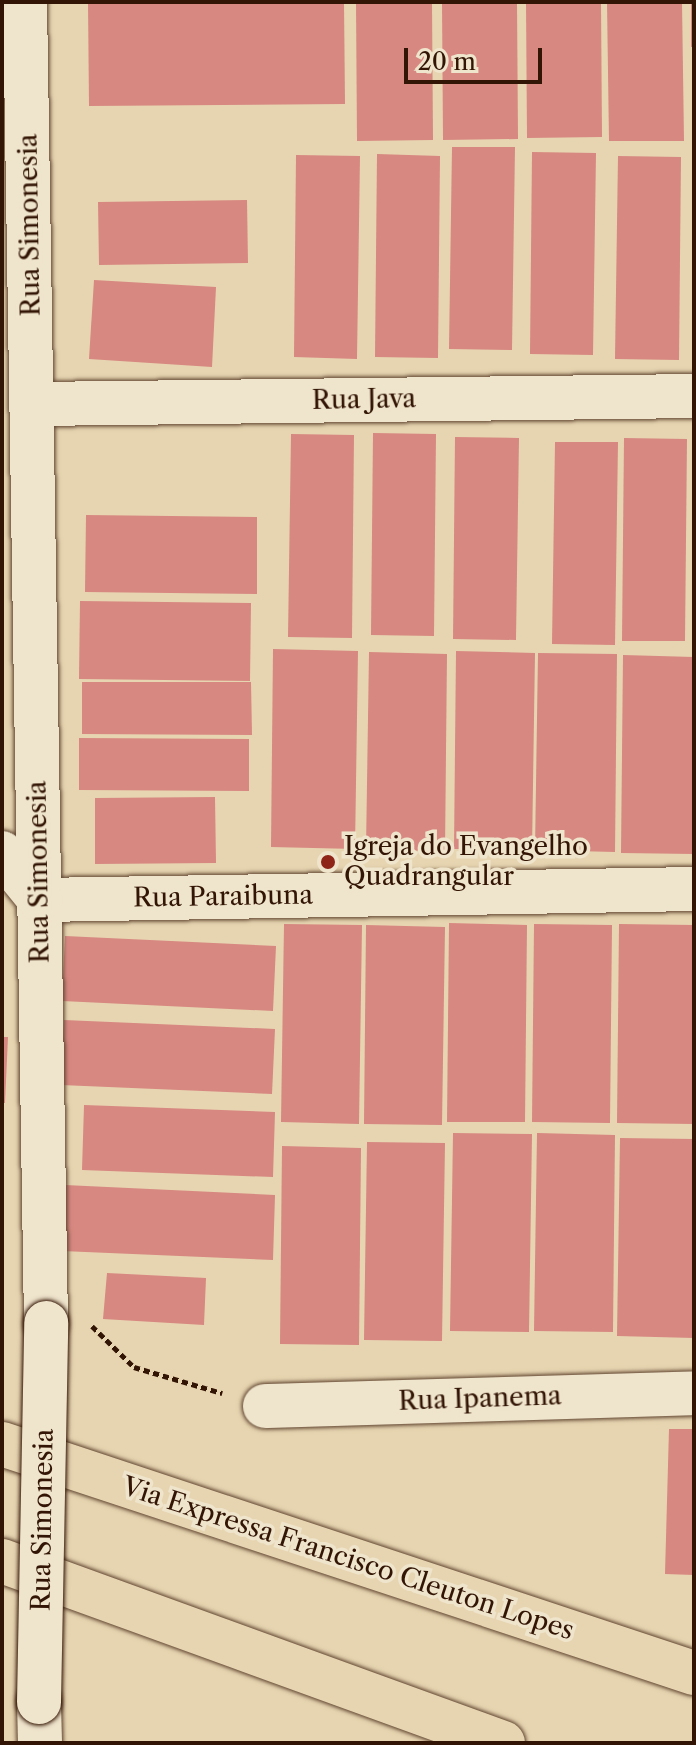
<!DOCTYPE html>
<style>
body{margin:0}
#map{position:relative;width:696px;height:1745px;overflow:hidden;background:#e7d5b1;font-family:"Libre Caslon Text",serif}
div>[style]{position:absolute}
.building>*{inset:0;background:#d78881}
.path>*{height:5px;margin-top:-2.5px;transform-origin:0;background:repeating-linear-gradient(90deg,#331505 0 6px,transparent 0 10px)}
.roads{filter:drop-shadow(0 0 2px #604530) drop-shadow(0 0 2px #604530)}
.street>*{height:44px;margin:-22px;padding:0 22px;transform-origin:22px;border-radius:22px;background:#efe4cc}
.secondary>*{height:44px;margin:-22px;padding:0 22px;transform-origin:22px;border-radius:22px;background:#efe4cc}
.highway>*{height:44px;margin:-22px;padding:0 22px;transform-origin:22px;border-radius:22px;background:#e7d5b1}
.bridges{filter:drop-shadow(0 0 2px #331505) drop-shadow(0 0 2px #331505)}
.secondary-bridge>*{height:44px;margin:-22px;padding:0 22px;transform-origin:22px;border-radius:22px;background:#efe4cc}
.dots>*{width:22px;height:22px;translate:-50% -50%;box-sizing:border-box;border:4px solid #efe4cc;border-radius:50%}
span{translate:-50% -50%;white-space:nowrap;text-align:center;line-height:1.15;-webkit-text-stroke:7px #efe4cc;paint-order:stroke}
.street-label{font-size:26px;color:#331505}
.poi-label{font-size:26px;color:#331505}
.left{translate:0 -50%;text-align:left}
.frame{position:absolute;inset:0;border:4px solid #331505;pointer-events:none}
.scale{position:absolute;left:404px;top:48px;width:138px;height:36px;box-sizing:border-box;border:4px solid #331505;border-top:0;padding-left:10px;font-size:24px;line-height:28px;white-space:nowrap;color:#331505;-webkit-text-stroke:6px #efe4cc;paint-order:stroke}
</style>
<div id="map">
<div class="building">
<i style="clip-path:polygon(88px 2px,344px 2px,345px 104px,89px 106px)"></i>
<i style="clip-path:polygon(356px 2px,432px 2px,433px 140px,357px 141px)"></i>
<i style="clip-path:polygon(442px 2px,517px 2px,518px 139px,443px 140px)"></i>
<i style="clip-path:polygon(526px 2px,601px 2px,602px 137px,527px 138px)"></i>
<i style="clip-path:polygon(607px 2px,682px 2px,684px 141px,609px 141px)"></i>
<i style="clip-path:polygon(691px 2px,694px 2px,694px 47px,691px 47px)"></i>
<i style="clip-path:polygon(452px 147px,515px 147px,512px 350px,449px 349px)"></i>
<i style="clip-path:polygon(532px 152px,596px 153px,593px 355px,530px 354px)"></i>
<i style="clip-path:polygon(377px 154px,440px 156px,438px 358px,375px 357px)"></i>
<i style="clip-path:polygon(296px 155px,360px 156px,357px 359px,294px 357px)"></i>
<i style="clip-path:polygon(618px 156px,681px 157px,679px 360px,615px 359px)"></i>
<i style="clip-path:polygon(247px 200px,248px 263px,99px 265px,98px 202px)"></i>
<i style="clip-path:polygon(94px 280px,216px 287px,212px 367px,89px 359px)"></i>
<i style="clip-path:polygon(373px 433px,436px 434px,434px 636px,371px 635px)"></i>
<i style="clip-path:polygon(291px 434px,354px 435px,352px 638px,288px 637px)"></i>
<i style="clip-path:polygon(455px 437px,519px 438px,516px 640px,453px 639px)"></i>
<i style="clip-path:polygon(624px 438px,687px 439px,685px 641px,622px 641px)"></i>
<i style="clip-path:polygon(555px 442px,618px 442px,615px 645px,552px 644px)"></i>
<i style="clip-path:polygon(86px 515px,257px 517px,257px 594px,85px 592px)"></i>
<i style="clip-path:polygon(80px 601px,251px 603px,250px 681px,79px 679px)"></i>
<i style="clip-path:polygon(273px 649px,358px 651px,355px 849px,271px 847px)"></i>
<i style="clip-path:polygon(456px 651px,535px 653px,532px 850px,454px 849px)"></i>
<i style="clip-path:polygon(369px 652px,447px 654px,445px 851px,366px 850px)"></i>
<i style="clip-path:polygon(538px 653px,617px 654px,615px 852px,535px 850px)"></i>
<i style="clip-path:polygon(623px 655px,694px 657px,694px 854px,621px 853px)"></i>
<i style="clip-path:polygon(82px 682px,251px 682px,252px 735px,82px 734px)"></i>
<i style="clip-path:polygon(79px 738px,249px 739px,249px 791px,79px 790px)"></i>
<i style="clip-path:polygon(215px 797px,216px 863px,95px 864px,95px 798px)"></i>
<i style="clip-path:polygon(449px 923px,527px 925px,525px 1122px,447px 1122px)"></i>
<i style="clip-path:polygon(284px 924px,362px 925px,359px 1124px,281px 1122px)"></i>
<i style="clip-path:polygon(534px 924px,612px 925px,610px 1123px,532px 1122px)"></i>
<i style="clip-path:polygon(619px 924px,694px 925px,694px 1124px,617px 1123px)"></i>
<i style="clip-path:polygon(366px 925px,445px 927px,442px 1125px,364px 1124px)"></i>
<i style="clip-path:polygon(65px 936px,276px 946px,273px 1011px,62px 1001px)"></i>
<i style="clip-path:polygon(64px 1020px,275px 1029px,272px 1094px,61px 1085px)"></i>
<i style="clip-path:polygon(2px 1037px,8px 1037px,5px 1103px,2px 1103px)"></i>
<i style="clip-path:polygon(84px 1105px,275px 1112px,273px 1177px,82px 1170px)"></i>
<i style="clip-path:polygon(453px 1133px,532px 1134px,529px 1332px,450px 1331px)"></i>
<i style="clip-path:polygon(537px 1133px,615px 1135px,613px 1332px,534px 1331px)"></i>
<i style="clip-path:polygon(620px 1138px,694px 1139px,694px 1338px,617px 1336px)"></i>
<i style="clip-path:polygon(367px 1142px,445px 1143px,442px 1341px,364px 1340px)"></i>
<i style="clip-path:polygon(282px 1146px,361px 1148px,359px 1345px,280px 1344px)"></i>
<i style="clip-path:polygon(65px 1185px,275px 1195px,273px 1260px,62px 1251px)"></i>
<i style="clip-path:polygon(107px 1273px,206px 1278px,204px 1325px,103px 1319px)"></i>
<i style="clip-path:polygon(669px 1429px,694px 1429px,694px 1575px,665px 1574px)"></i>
</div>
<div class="path">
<i style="left:92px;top:1326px;width:59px;rotate:44.3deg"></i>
<i style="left:134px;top:1367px;width:92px;rotate:16.5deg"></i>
</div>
<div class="roads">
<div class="street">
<i style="left:34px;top:404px;width:660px;rotate:-0.69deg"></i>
<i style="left:40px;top:900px;width:654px;rotate:-0.96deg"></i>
<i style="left:265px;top:1406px;width:429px;rotate:-1.7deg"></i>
</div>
<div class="secondary">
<i style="left:25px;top:2px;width:1321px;rotate:89.09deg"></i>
<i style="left:2px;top:853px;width:60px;rotate:51deg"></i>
<i style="left:39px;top:1702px;width:41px;rotate:88.6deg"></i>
</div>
<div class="highway">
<i style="left:2px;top:1444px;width:729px;rotate:18.31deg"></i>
<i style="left:2px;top:1561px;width:533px;rotate:19.96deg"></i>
</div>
</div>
<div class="bridges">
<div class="secondary-bridge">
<i style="left:39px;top:1702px;width:379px;rotate:-88.9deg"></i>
</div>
</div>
<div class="dots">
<i style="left:328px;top:862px;background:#8f2418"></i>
</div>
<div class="street-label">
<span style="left:30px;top:225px;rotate:-91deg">Rua Simonesia</span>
<span style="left:364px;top:400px;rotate:-1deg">Rua Java</span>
<span style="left:39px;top:872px;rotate:-91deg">Rua Simonesia</span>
<span style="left:223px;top:897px;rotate:-1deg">Rua Paraibuna</span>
<span style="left:480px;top:1399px;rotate:-2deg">Rua Ipanema</span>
<span style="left:43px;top:1520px;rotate:-89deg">Rua Simonesia</span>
<span style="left:348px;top:1559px;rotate:18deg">Via Expressa Francisco Cleuton Lopes</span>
</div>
<div class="poi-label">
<span class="left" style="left:344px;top:862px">Igreja do Evangelho<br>Quadrangular</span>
</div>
<div class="frame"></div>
<div class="scale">20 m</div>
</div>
